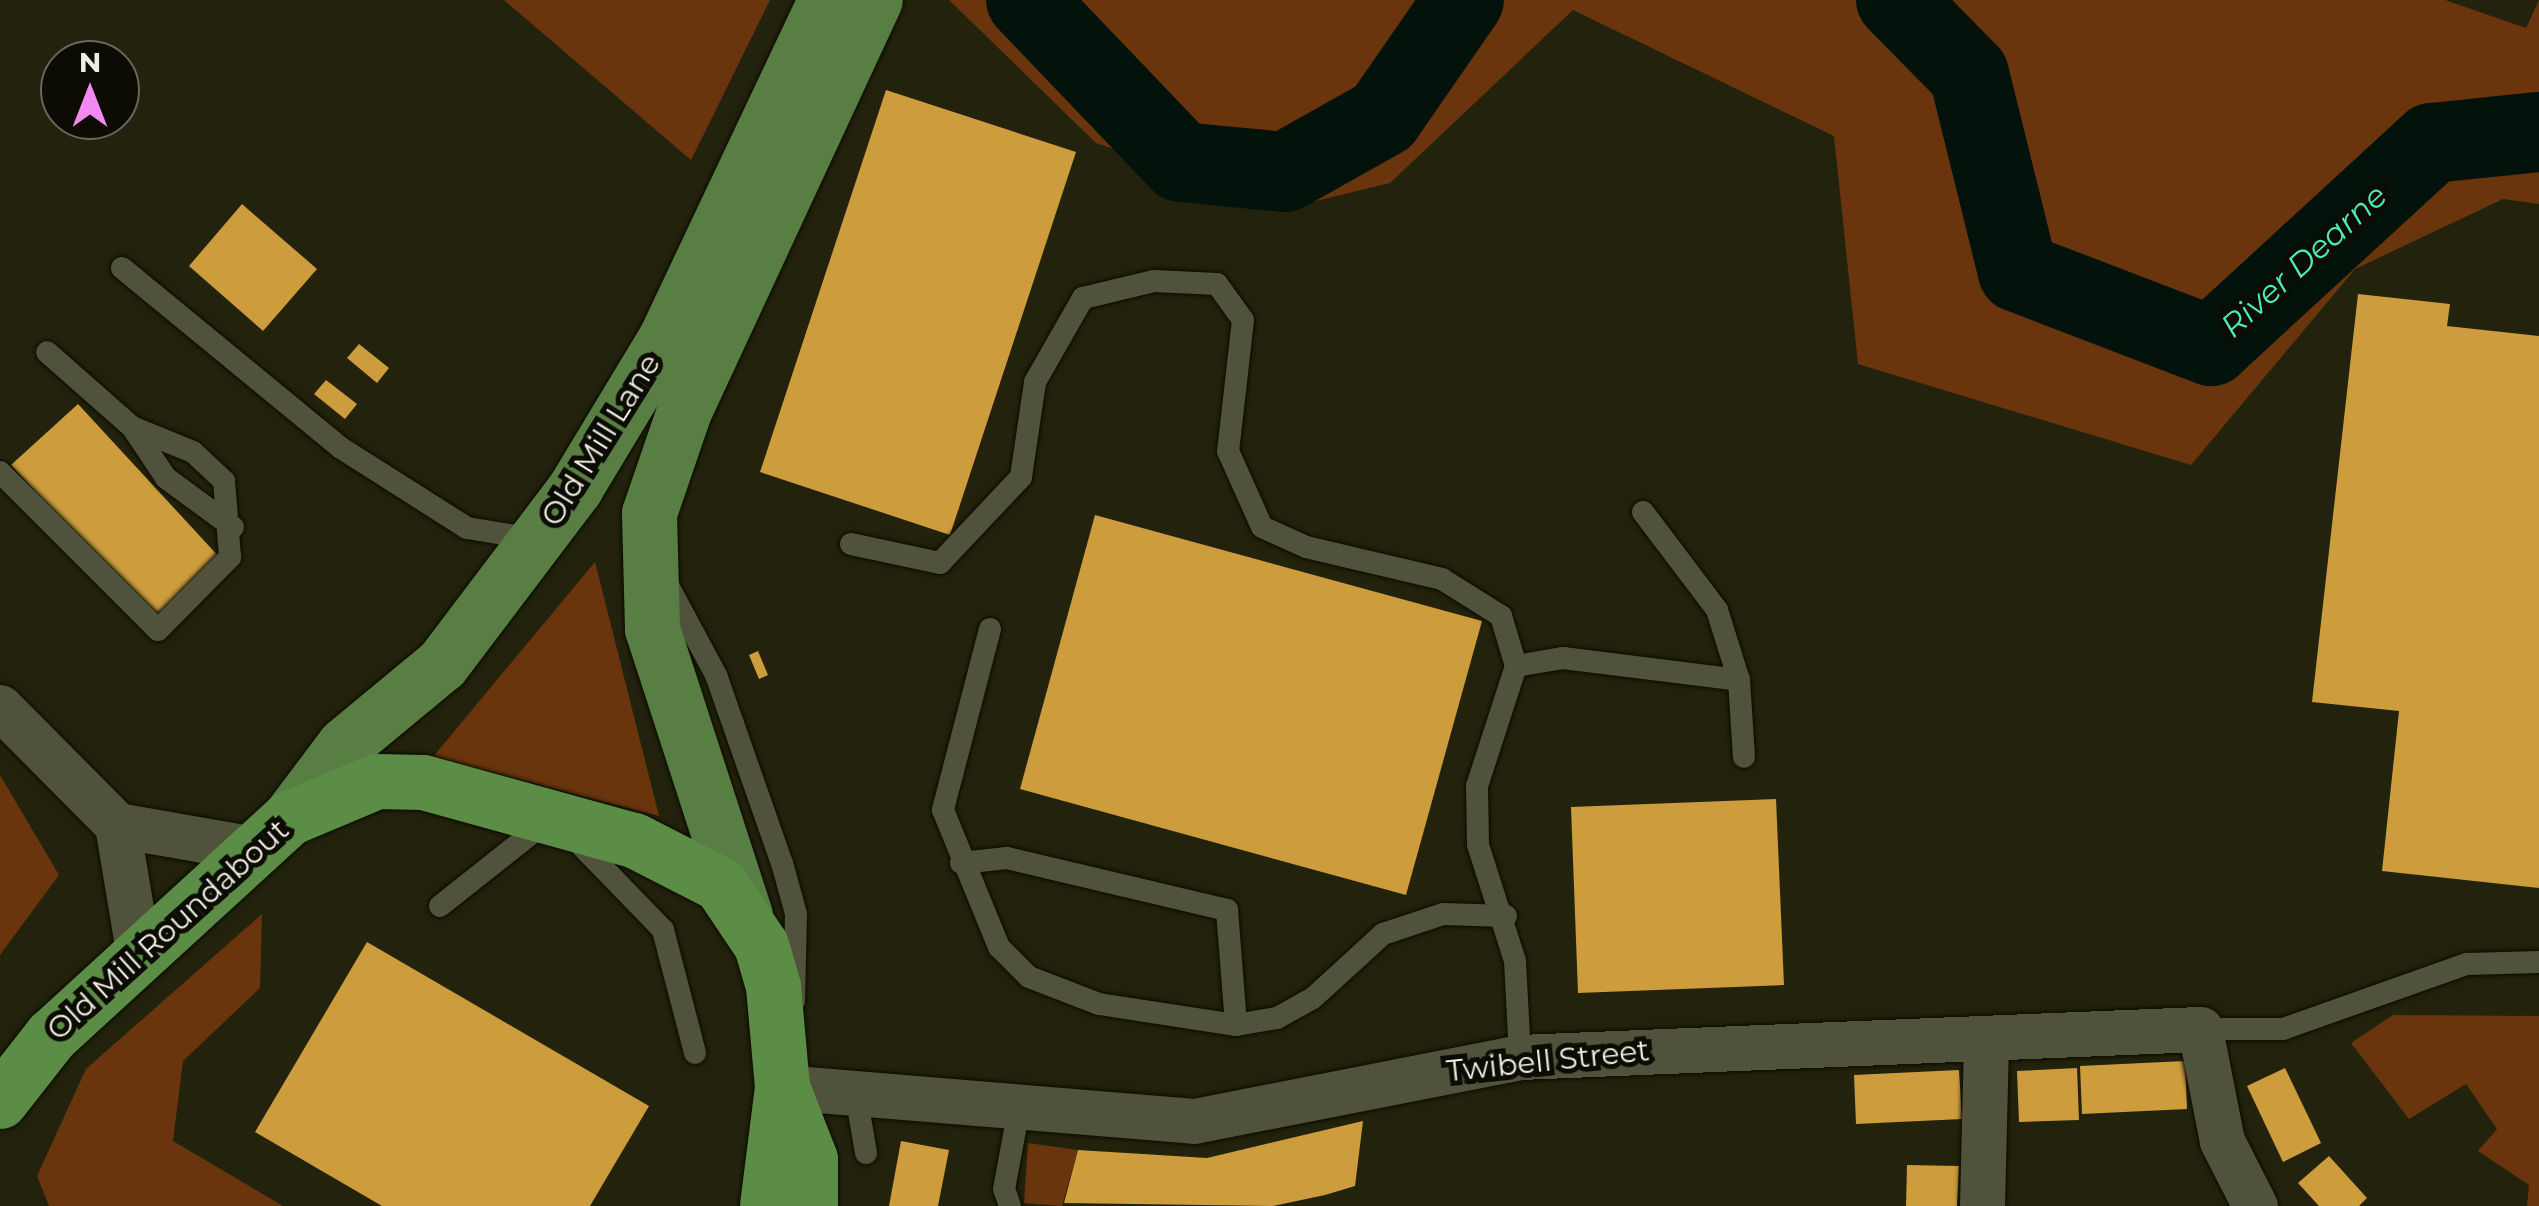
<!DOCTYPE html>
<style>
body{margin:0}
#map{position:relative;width:2539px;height:1206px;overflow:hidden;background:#23230d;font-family:Montserrat,sans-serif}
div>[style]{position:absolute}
.green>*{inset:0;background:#6a350d}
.river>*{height:80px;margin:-40px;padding:0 40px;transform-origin:40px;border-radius:40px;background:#04120c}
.building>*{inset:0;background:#cd9c3c}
.roads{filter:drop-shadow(0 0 2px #0c0c00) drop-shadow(0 0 2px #0c0c00)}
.service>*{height:22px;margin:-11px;padding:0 11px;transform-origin:11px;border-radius:11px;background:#51523b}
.minor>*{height:45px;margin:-22.5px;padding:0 22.5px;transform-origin:22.5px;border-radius:22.5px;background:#51523b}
.primary>*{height:55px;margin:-27.5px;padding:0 27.5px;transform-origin:27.5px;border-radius:27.5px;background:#597e43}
.trunk>*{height:55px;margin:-27.5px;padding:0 27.5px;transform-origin:27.5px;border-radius:27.5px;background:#5c8d46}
span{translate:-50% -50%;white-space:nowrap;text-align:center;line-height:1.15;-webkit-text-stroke:10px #0c0c04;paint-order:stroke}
.street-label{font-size:30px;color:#eeefe2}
.water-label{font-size:32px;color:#4aedb6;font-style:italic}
.north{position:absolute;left:40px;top:40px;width:100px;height:100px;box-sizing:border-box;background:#0c0c04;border:2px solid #66675d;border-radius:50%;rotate:0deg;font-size:28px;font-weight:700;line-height:40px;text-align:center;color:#eeefe2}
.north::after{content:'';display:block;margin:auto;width:35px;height:45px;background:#f38af1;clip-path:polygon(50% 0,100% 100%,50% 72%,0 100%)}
</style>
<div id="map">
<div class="green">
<i style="clip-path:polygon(504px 0,770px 0,691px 160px)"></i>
<i style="clip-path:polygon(949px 0,2445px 0,2526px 28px,2539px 0,2539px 204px,2503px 199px,2355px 269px,2191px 465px,1858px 364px,1834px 136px,1573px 10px,1390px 183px,1291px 207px,1096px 143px)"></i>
<i style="clip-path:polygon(595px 562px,659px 816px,433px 757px)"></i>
<i style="clip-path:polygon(0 775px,59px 875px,0 955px)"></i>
<i style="clip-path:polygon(262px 914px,260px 988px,183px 1061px,173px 1141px,283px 1206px,49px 1206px,37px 1176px,86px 1069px)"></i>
<i style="clip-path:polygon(2393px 1015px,2539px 1016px,2539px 1206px,2527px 1206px,2529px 1185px,2478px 1151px,2497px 1129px,2466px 1084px,2409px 1119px,2351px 1043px)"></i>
<i style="clip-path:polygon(1028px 1143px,1078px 1150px,1062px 1206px,1024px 1203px)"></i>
</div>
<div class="river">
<i style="left:1026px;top:0;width:224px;rotate:46.3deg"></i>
<i style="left:1181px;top:162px;width:104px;rotate:5.5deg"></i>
<i style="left:1285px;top:172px;width:112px;rotate:-29.3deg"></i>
<i style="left:1383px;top:117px;width:142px;rotate:-55.3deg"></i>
<i style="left:1896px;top:0;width:104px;rotate:45.4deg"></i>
<i style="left:1969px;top:74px;width:204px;rotate:76.1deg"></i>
<i style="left:2018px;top:272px;width:207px;rotate:21deg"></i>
<i style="left:2211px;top:346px;width:300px;rotate:-42.6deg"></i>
<i style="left:2432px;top:143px;width:108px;rotate:-5.9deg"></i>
</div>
<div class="building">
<i style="clip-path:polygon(886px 90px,1076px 152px,950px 535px,760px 472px)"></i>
<i style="clip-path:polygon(242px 204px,317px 269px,263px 331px,189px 266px)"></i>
<i style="clip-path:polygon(2358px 294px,2450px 304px,2447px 326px,2539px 336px,2539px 888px,2382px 871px,2399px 711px,2312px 702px)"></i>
<i style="clip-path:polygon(359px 344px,389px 368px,377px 383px,347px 358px)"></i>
<i style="clip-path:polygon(326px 380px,357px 404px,345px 419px,314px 394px)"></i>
<i style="clip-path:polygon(78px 404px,221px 559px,154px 621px,11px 465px)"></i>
<i style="clip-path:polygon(1095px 515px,1482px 621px,1406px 895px,1020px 789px)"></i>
<i style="clip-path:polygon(758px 651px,768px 675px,759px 679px,749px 655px)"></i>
<i style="clip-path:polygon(1776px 799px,1784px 985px,1578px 993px,1571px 807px)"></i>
<i style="clip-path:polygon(367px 942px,649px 1106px,590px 1206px,382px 1206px,255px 1132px)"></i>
<i style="clip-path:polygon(2185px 1061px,2187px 1109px,2082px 1114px,2080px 1066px)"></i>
<i style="clip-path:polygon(2077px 1068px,2079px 1120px,2019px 1122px,2017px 1071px)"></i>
<i style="clip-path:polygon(2285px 1068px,2321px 1143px,2283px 1162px,2247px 1086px)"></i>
<i style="clip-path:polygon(1959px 1070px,1962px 1119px,1856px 1124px,1854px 1075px)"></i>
<i style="clip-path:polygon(1363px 1121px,1355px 1186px,1325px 1195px,1273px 1206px,1064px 1203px,1078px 1150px,1207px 1158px)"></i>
<i style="clip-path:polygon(901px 1141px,949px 1150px,938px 1206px,889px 1206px)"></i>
<i style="clip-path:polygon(2329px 1156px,2367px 1198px,2359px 1206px,2319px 1206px,2298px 1183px)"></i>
<i style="clip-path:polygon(1907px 1165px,1959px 1166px,1957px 1206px,1906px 1206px)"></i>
</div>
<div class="roads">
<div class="service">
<i style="left:122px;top:268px;width:283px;rotate:39.4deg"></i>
<i style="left:341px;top:448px;width:149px;rotate:32.4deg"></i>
<i style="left:467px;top:528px;width:69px;rotate:9.2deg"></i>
<i style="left:132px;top:427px;width:61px;rotate:56.3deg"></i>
<i style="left:166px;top:478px;width:83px;rotate:36.2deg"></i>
<i style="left:0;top:472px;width:223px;rotate:45deg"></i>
<i style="left:158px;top:630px;width:103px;rotate:-45.4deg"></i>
<i style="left:230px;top:557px;width:76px;rotate:-94.5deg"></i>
<i style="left:224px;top:481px;width:42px;rotate:-136.9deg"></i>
<i style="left:193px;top:452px;width:66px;rotate:-157.7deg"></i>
<i style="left:132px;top:427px;width:113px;rotate:-138.6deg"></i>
<i style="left:1643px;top:512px;width:123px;rotate:52.9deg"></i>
<i style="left:1717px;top:610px;width:73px;rotate:72.6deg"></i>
<i style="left:851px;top:544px;width:91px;rotate:12.1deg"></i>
<i style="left:940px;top:563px;width:118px;rotate:-46.7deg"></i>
<i style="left:1021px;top:477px;width:96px;rotate:-81.6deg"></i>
<i style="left:1035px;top:382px;width:97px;rotate:-60.3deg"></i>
<i style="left:1083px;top:298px;width:73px;rotate:-13.5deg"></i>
<i style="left:1154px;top:281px;width:63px;rotate:2.7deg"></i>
<i style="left:1217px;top:284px;width:44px;rotate:54.2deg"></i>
<i style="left:1243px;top:320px;width:132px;rotate:96.5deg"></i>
<i style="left:1228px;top:451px;width:83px;rotate:65.9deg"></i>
<i style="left:1262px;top:527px;width:48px;rotate:24.4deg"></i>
<i style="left:1306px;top:547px;width:140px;rotate:13.2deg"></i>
<i style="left:1442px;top:579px;width:70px;rotate:32.1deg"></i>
<i style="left:1501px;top:616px;width:52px;rotate:73.3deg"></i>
<i style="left:1516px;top:666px;width:126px;rotate:108deg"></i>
<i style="left:1477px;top:786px;width:59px;rotate:89deg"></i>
<i style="left:1478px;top:845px;width:122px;rotate:72.3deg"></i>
<i style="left:1515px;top:961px;width:96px;rotate:87deg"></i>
<i style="left:665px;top:580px;width:108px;rotate:61.8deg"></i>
<i style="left:716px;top:675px;width:199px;rotate:70.7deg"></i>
<i style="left:782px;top:863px;width:53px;rotate:74.6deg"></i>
<i style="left:796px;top:914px;width:87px;rotate:91.3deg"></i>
<i style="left:990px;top:629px;width:187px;rotate:104.6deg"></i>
<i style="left:943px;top:810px;width:148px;rotate:67.8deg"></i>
<i style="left:999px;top:947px;width:42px;rotate:45deg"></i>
<i style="left:1029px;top:977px;width:75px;rotate:21.1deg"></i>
<i style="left:1099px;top:1004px;width:139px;rotate:8.7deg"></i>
<i style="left:1236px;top:1025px;width:42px;rotate:-9.7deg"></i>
<i style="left:1277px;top:1018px;width:41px;rotate:-29.1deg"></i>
<i style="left:1313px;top:998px;width:95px;rotate:-42.4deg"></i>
<i style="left:1383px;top:934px;width:63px;rotate:-18.4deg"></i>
<i style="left:1443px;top:914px;width:63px;rotate:1.8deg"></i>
<i style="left:1516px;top:666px;width:48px;rotate:-9.7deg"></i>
<i style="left:1563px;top:658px;width:177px;rotate:7.1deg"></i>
<i style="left:1739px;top:680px;width:77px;rotate:86.3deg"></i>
<i style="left:574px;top:838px;width:128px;rotate:45.9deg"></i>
<i style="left:663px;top:930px;width:127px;rotate:75.4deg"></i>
<i style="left:961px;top:863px;width:46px;rotate:-6.2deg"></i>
<i style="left:1007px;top:858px;width:226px;rotate:13.3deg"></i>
<i style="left:1227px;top:910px;width:115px;rotate:85.5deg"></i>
<i style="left:440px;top:906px;width:135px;rotate:-38.4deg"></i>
<i style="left:2200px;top:1029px;width:83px"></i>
<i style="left:2283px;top:1029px;width:195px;rotate:-19.5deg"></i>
<i style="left:2467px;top:964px;width:72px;rotate:-1.6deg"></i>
<i style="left:855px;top:1089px;width:65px;rotate:80.2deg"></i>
<i style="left:1010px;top:1206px;width:18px;rotate:-109deg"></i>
<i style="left:1004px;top:1189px;width:81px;rotate:-79.4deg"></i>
</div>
<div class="minor">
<i style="left:0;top:707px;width:166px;rotate:45.2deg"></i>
<i style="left:117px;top:825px;width:133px;rotate:80.5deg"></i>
<i style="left:117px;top:825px;width:139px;rotate:9.9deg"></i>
<i style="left:782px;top:1087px;width:413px;rotate:4.7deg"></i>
<i style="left:1194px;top:1121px;width:332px;rotate:-11.1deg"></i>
<i style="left:1520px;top:1057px;width:681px;rotate:-2.36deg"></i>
<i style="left:2200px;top:1029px;width:114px;rotate:78.9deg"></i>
<i style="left:2222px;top:1141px;width:73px;rotate:63.1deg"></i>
<i style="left:1982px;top:1206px;width:167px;rotate:-88.6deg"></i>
</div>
<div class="primary">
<i style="left:289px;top:818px;width:91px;rotate:-53deg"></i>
<i style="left:344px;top:745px;width:127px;rotate:-39.6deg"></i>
<i style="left:442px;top:664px;width:221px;rotate:-52.9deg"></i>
<i style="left:575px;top:488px;width:176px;rotate:-58.9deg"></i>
<i style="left:666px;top:337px;width:373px;rotate:-64.7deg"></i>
<i style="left:745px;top:915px;width:301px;rotate:-108deg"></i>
<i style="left:652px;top:629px;width:116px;rotate:-91.5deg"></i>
<i style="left:649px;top:513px;width:108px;rotate:-71.1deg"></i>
<i style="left:684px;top:411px;width:453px;rotate:-65.1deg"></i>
</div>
<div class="trunk">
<i style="left:782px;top:1087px;width:77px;rotate:68.7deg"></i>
<i style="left:810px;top:1159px;width:47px;rotate:90deg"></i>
<i style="left:0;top:1101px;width:83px;rotate:-51.9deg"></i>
<i style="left:51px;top:1036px;width:323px;rotate:-42.5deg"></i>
<i style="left:289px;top:818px;width:95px;rotate:-22.8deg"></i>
<i style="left:377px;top:781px;width:46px;rotate:1.2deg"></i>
<i style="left:423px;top:782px;width:219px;rotate:15.4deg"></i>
<i style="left:634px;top:840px;width:97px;rotate:27.1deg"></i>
<i style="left:720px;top:884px;width:73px;rotate:56.1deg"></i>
<i style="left:761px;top:945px;width:43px;rotate:73.7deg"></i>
<i style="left:773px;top:986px;width:101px;rotate:84.9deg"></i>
<i style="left:782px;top:1087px;width:120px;rotate:97.2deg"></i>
</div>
</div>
<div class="street-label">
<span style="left:601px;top:440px;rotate:-58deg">Old Mill Lane</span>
<span style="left:168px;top:930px;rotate:-42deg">Old Mill Roundabout</span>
<span style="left:1548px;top:1061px;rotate:-6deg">Twibell Street</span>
</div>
<div class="water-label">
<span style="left:2304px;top:261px;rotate:-42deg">River Dearne</span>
</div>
<div class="north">N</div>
</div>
